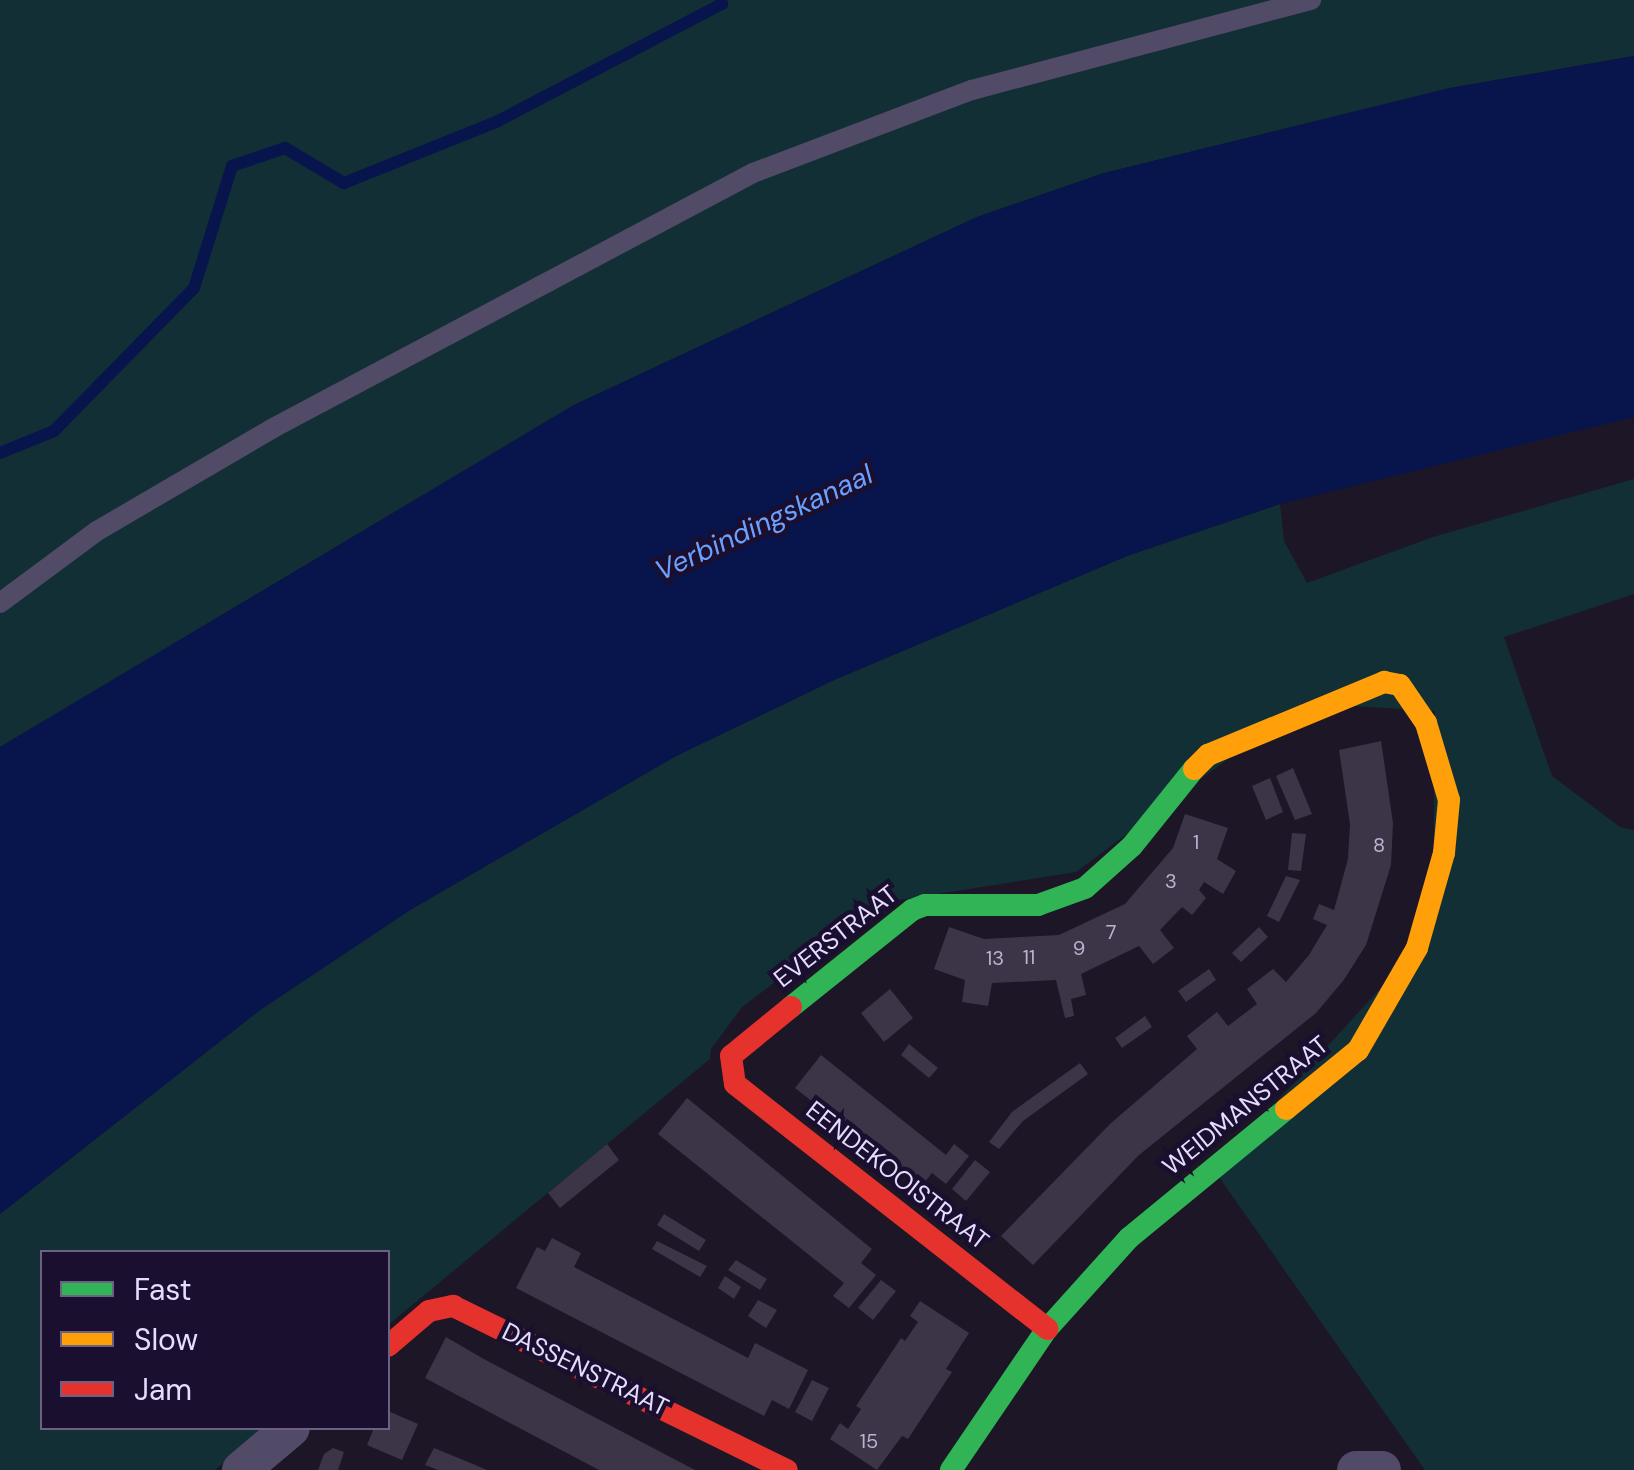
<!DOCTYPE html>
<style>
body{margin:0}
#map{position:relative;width:1634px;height:1470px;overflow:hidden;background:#1c1627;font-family:"DM Sans",sans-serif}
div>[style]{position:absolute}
.green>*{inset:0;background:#132f36}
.water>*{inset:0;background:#08144c}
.stream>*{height:12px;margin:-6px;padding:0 6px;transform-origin:6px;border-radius:6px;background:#08144c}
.building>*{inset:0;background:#3c3548}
.lane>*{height:20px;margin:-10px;padding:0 10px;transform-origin:10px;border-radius:10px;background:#524b68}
.street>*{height:38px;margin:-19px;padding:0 19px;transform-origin:19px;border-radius:19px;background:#524b68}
.fast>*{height:22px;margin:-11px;padding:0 11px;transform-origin:11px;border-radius:11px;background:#30b455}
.slow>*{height:22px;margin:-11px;padding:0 11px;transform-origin:11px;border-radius:11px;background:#ff9f0a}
.jam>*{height:22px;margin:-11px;padding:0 11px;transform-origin:11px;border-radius:11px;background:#e5322d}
span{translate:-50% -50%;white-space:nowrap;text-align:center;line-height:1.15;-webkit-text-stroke:9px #1a0f2e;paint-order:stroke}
.number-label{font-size:20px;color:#bcb2d1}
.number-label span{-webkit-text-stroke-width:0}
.street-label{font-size:25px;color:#e6dcff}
.water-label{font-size:28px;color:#6aa0ff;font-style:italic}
.legend{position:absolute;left:40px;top:1250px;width:350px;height:180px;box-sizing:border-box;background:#1a0f2e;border:2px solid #6c6182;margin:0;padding:12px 18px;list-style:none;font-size:30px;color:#e6dcff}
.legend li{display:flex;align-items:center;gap:20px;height:50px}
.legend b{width:50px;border:2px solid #6c6182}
</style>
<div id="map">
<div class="green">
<i style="clip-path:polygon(0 0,1634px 0,1634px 56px,1450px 88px,1104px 173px,977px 217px,574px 405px,0 747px)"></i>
<i style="clip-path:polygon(1634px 479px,1634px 594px,1504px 637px,1552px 776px,1620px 827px,1634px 830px,1634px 1470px,1425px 1470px,1214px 1170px,1433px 931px,1435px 711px,1303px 703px,1076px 872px,880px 903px,742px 1007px,711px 1049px,710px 1059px,388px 1325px,388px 1252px,42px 1252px,42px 1428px,264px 1428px,215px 1470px,0 1470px,0 1214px,260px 1010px,410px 910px,676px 756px,834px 680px,1127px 556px,1280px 504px,1284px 541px,1307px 583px,1433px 537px)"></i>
</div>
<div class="water">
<i style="clip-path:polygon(1634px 56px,1634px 417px,1280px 504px,1127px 556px,834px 680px,676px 756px,410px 910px,260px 1010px,0 1214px,0 747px,574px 405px,977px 217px,1104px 173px,1450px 88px)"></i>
</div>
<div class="stream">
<i style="left:0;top:453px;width:58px;rotate:-22.2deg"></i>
<i style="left:54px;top:431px;width:200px;rotate:-45.6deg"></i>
<i style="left:194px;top:288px;width:128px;rotate:-72.7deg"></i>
<i style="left:232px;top:166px;width:56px;rotate:-18.8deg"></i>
<i style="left:285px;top:148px;width:69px;rotate:30.7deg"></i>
<i style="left:344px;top:183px;width:166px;rotate:-21.9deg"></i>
<i style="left:498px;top:121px;width:253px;rotate:-27.6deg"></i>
<i style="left:722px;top:4px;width:4px;rotate:-104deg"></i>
</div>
<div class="building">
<i style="clip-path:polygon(1381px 741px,1393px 823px,1391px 865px,1366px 945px,1343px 981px,1316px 1013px,1139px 1155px,1033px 1265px,1001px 1236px,1110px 1124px,1197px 1049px,1187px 1036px,1217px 1012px,1228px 1026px,1257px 1004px,1247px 989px,1273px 969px,1286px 982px,1309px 955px,1327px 925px,1313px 919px,1319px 904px,1334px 910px,1348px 859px,1350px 824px,1339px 750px)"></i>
<i style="clip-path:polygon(1293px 768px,1312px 814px,1295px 820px,1276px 776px)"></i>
<i style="clip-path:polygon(1270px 778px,1283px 812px,1266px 820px,1252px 786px)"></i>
<i style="clip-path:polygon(1185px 814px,1228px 828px,1217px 859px,1236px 871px,1223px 894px,1204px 882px,1199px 890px,1206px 898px,1192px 915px,1182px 907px,1160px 930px,1174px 948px,1153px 964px,1139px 946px,1081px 974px,1086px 995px,1071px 999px,1074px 1016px,1065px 1018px,1056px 980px,992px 983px,988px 1006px,962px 1002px,965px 980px,934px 969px,949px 927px,984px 939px,1059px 935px,1125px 904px,1173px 848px)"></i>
<i style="clip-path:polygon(1292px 833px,1306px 834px,1301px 871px,1288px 870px)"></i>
<i style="clip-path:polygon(1286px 876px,1300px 880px,1279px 922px,1267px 916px)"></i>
<i style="clip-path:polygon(1259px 927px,1268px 937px,1241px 962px,1232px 953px)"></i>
<i style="clip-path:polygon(1209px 969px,1216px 980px,1186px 1002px,1178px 991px)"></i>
<i style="clip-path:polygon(890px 989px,913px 1018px,884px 1042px,861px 1013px)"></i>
<i style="clip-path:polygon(1145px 1016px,1152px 1027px,1122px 1048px,1115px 1038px)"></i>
<i style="clip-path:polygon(909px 1044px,938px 1068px,929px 1078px,901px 1055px)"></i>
<i style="clip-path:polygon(821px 1055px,946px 1155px,954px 1144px,969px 1156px,946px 1184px,932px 1173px,921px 1187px,795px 1088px)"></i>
<i style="clip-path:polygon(1080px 1063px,1088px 1074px,1023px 1121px,999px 1149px,989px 1142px,1012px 1112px)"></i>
<i style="clip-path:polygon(687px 1098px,872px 1249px,861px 1263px,876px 1275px,849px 1308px,833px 1296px,844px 1283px,658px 1134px)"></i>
<i style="clip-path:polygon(607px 1144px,619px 1160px,560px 1208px,548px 1193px)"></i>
<i style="clip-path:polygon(975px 1160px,990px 1172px,966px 1201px,952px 1189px)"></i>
<i style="clip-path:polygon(664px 1214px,706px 1240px,699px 1251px,657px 1225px)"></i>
<i style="clip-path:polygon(552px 1238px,581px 1253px,574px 1267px,748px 1358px,755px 1343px,808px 1370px,789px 1409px,772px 1400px,764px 1416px,516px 1288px,537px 1247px,545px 1251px)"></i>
<i style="clip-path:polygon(657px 1241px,707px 1266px,700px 1277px,652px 1249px)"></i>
<i style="clip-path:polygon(736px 1260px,767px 1279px,760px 1290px,728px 1270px)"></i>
<i style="clip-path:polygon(725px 1276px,741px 1287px,734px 1299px,718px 1288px)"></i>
<i style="clip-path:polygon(881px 1280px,896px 1291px,873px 1320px,858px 1308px)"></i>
<i style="clip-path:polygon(758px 1300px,777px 1310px,766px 1328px,748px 1316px)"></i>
<i style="clip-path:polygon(920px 1301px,969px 1333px,946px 1369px,952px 1372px,908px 1439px,902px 1436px,877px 1470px,830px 1439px,840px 1423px,848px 1429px,861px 1409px,856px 1406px,901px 1338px,905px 1341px,918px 1322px,910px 1316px)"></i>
<i style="clip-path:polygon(446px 1337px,482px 1358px,695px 1470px,599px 1470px,425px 1378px)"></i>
<i style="clip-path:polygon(812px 1380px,829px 1388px,812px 1421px,795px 1412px)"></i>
<i style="clip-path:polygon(388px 1411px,418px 1424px,402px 1460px,367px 1445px,374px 1428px,388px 1428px)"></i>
<i style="clip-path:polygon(333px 1448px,344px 1452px,338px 1470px,318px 1470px,324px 1454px)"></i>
<i style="clip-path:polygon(434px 1448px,473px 1464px,487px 1470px,438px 1470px,425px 1465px)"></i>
</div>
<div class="lane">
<i style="left:0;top:603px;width:121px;rotate:-36.6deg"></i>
<i style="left:97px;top:531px;width:206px;rotate:-30.3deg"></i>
<i style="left:275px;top:427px;width:541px;rotate:-27.99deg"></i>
<i style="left:753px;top:173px;width:234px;rotate:-20.8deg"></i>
<i style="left:972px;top:90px;width:351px;rotate:-14.9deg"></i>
</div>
<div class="street">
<i style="left:241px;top:1470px;width:65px;rotate:-40deg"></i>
<i style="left:1356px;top:1470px;width:26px"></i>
</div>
<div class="fast">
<i style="left:791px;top:1007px;width:155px;rotate:-38.7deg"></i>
<i style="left:912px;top:910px;width:14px;rotate:-21deg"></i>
<i style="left:925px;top:905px;width:113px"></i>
<i style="left:1038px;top:905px;width:50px;rotate:-19.9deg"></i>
<i style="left:1085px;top:888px;width:63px;rotate:-41.8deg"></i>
<i style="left:1132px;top:846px;width:99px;rotate:-51.2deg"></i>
<i style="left:951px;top:1470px;width:171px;rotate:-55.8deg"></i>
<i style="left:1047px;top:1329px;width:122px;rotate:-48deg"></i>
<i style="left:1129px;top:1238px;width:203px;rotate:-39.4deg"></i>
</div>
<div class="slow">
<i style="left:1194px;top:769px;width:20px;rotate:-45deg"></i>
<i style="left:1208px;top:755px;width:191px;rotate:-22.5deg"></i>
<i style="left:1384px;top:682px;width:16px;rotate:11deg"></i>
<i style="left:1400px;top:685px;width:46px;rotate:55.6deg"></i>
<i style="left:1426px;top:723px;width:80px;rotate:73.4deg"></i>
<i style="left:1449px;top:800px;width:53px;rotate:95.4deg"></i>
<i style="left:1444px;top:853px;width:99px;rotate:105.9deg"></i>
<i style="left:1417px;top:948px;width:118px;rotate:120deg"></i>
<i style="left:1358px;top:1050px;width:93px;rotate:140.7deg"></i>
</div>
<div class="jam">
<i style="left:791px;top:1007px;width:77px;rotate:140.8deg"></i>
<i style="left:731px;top:1056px;width:28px;rotate:82deg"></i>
<i style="left:735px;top:1084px;width:397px;rotate:38.1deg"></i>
<i style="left:388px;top:1346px;width:54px;rotate:-40.5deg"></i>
<i style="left:429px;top:1311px;width:25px;rotate:-12deg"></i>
<i style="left:453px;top:1306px;width:372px;rotate:26.2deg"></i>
</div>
<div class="number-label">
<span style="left:1196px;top:842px">1</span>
<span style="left:1379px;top:845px">8</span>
<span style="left:1171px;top:881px">3</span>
<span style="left:1111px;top:932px">7</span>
<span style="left:1079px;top:948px">9</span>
<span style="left:1029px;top:957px">11</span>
<span style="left:995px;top:958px">13</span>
<span style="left:869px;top:1441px">15</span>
</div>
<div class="street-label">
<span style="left:836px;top:937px;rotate:-38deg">EVERSTRAAT</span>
<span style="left:1246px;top:1106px;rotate:-39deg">WEIDMANSTRAAT</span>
<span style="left:897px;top:1176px;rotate:38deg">EENDEKOOISTRAAT</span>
<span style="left:585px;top:1370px;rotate:26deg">DASSENSTRAAT</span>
</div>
<div class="water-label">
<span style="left:764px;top:523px;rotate:-25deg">Verbindingskanaal</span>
</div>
<ul class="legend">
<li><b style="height:12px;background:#30b455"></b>Fast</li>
<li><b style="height:12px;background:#ff9f0a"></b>Slow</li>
<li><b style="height:12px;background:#e5322d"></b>Jam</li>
</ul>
</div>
